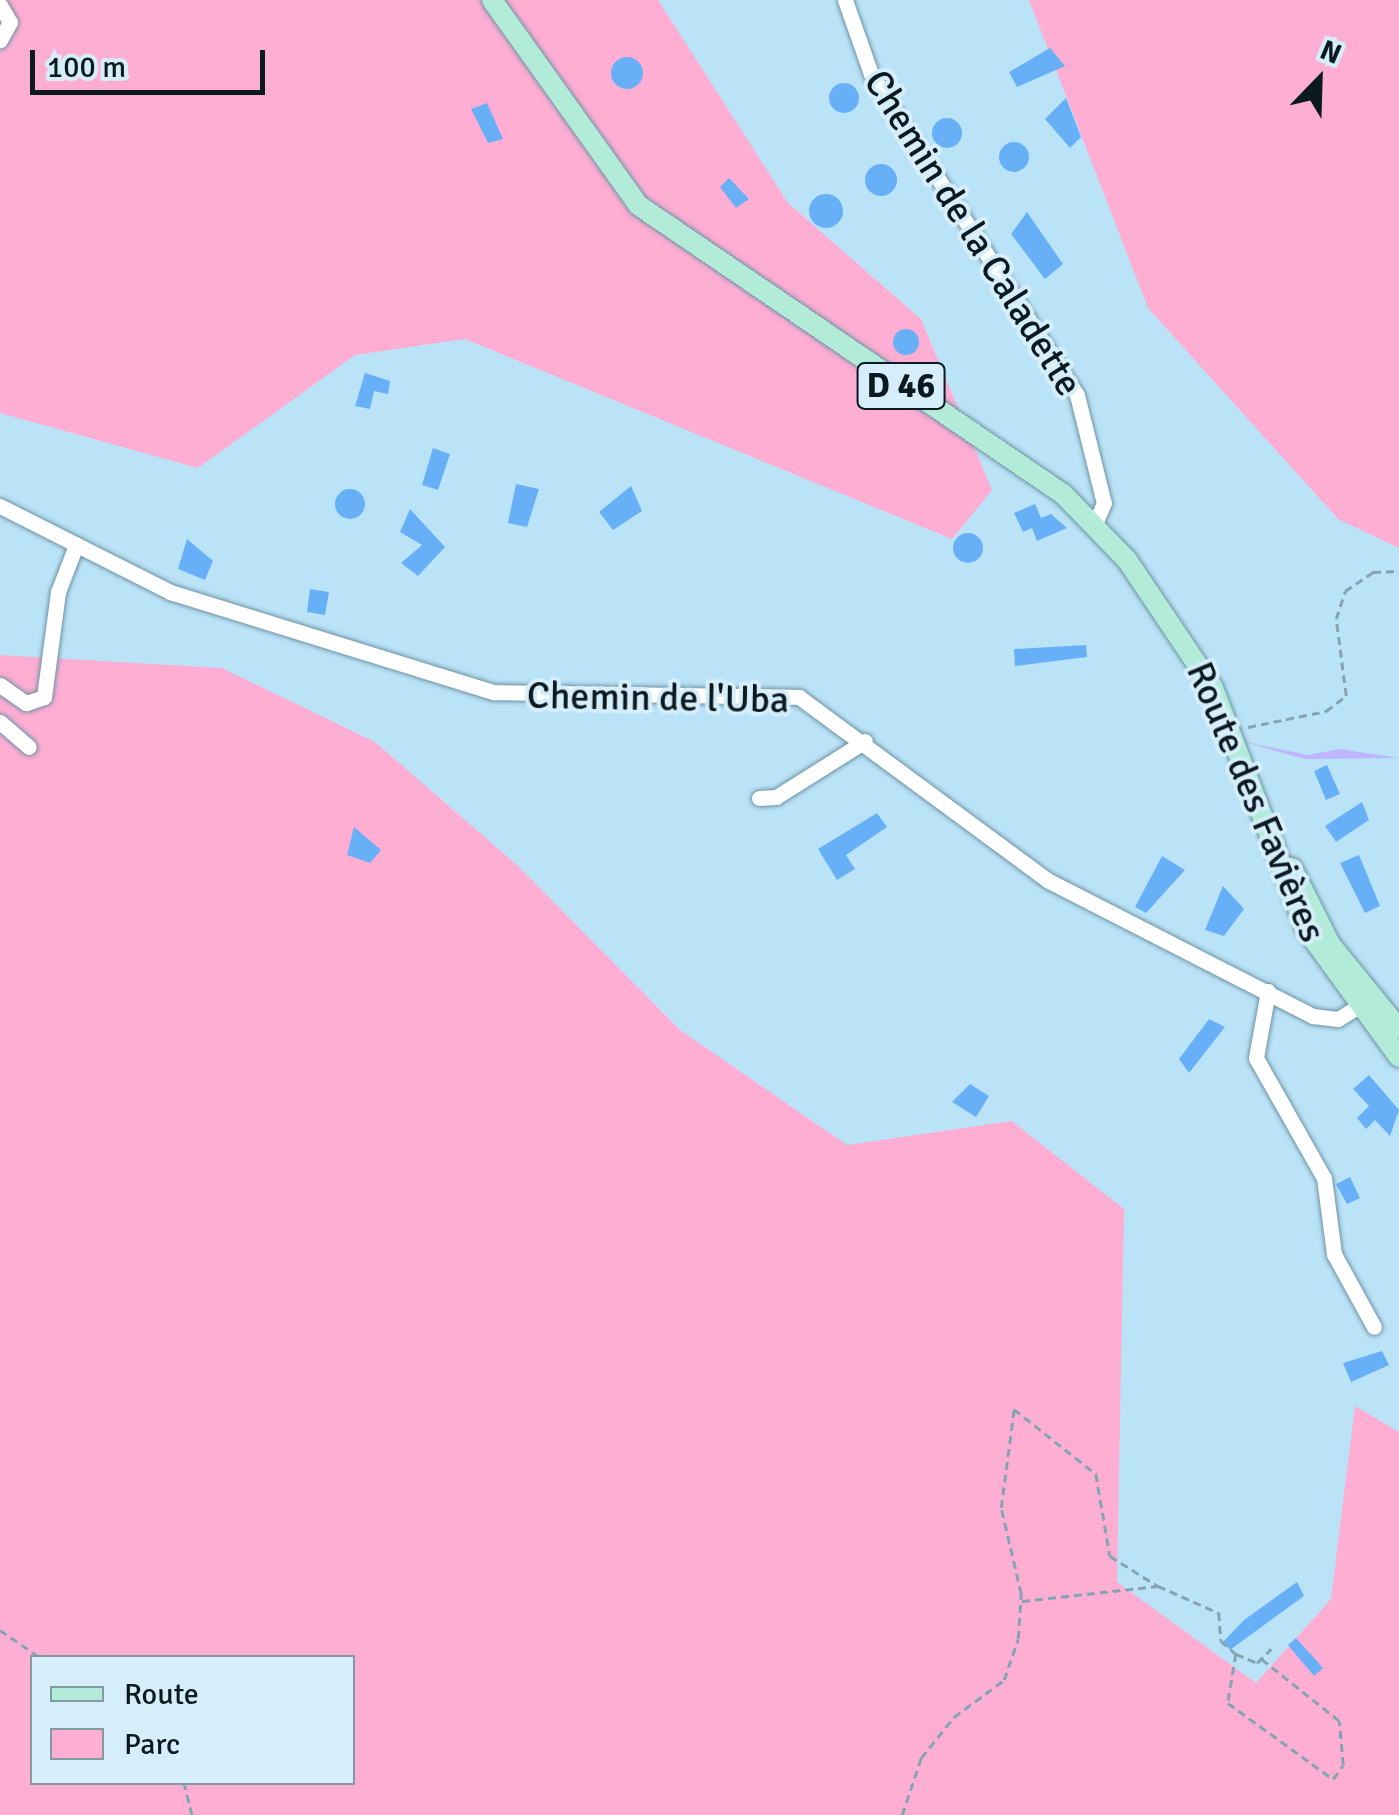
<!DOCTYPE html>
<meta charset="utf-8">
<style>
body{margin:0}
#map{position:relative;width:1399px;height:1815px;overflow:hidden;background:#bbe3f7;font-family:Signika,sans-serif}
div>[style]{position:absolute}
.green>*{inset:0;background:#feadd3}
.water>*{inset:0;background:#bfb5ff}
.building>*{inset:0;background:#67b0f8}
.round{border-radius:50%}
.path>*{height:2.5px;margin-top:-1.25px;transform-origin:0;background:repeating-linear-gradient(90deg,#84a4b4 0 8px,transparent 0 13px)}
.roads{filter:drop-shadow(0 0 2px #6d93a5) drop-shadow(0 0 2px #6d93a5)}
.minor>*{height:15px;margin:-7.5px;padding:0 7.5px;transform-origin:7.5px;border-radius:7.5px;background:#fff}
.major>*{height:20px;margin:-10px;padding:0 10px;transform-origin:10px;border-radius:10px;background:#b2ebd8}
span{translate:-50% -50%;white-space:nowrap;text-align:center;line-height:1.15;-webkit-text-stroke:8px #d6eefa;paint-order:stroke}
.shield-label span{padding:2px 8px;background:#d6eefa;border:2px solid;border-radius:8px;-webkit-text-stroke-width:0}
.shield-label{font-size:35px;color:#0b1a21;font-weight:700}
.street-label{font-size:38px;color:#0b1a21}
.legend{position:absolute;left:30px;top:1655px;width:325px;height:130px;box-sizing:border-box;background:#d6eefa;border:2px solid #8599a3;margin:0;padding:12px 18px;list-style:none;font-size:30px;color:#0b1a21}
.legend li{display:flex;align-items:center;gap:20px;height:50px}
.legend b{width:50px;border:2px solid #8599a3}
.north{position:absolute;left:1269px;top:30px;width:100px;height:100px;-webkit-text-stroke:8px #d6eefa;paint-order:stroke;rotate:23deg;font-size:28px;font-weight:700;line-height:40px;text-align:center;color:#0b1a21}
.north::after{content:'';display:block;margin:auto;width:35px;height:45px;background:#0b1a21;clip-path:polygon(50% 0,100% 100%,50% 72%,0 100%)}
.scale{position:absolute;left:30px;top:50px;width:235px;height:45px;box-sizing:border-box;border:5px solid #0b1a21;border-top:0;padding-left:12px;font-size:30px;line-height:35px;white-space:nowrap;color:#0b1a21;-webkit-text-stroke:8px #d6eefa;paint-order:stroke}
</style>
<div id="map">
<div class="green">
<i style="clip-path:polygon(0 0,658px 0,788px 203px,921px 319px,992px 490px,952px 539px,465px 339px,355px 355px,198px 468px,0 413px)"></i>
<i style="clip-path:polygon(1029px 0,1399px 0,1399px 548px,1338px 519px,1148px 308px)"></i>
<i style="clip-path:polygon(evenodd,0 655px,222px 668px,375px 742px,518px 866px,680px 1030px,847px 1145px,1012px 1121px,1124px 1209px,1117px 1582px,1256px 1683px,1331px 1599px,1355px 1406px,1399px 1432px,1399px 1815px,0 1815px,0 655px,32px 1658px,352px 1658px,352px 1782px,32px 1782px,32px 1658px)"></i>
</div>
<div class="water">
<i style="clip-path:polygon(1241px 741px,1308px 755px,1340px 749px,1399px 758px,1304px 759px)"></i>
</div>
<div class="building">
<i style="clip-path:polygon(1050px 48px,1065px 66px,1017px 87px,1009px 72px)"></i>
<i class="round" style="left:611px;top:57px;width:32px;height:32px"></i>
<i class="round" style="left:829px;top:83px;width:30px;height:30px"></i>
<i style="clip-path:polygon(1066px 98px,1081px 137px,1070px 148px,1045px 119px)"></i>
<i style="clip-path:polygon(487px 103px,503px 139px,488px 143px,471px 109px)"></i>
<i class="round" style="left:932px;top:118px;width:30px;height:30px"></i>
<i class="round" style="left:999px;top:142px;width:30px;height:30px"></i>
<i class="round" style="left:865px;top:164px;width:32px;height:32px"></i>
<i style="clip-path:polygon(729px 178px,749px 199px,736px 208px,720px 187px)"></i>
<i class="round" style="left:809px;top:194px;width:34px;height:34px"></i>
<i style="clip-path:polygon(1027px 212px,1063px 264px,1045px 279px,1011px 234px)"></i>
<i class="round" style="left:893px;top:329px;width:26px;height:26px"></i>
<i style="clip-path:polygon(365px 373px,390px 381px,388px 394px,374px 391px,370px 409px,355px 406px)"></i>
<i style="clip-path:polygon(433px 448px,450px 454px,438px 490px,422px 485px)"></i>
<i style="clip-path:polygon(516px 484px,539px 489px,527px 527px,508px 523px)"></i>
<i style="clip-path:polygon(631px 486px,642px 511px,613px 530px,599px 512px)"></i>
<i class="round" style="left:335px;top:489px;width:30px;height:30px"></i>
<i style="clip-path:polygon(1035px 504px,1041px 518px,1051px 514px,1067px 528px,1037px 541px,1032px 528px,1023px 532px,1014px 513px)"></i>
<i style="clip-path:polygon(410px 509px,445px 547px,418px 576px,401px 563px,422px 545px,400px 532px)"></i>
<i class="round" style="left:953px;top:533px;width:30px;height:30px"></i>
<i style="clip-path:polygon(187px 539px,213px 561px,205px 580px,178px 569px)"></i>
<i style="clip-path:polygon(310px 589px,329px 592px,325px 615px,307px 612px)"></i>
<i style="clip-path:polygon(1086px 645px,1087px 657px,1015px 666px,1014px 649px)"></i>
<i style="clip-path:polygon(1327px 765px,1340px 794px,1326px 800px,1314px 771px)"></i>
<i style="clip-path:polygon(1362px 802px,1369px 820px,1336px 842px,1325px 826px)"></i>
<i style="clip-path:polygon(877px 813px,887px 827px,846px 855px,855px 869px,837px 880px,818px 849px)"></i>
<i style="clip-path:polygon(354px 827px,381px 850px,370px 863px,347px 855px)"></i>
<i style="clip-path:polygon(1359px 855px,1380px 906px,1365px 913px,1340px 863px)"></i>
<i style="clip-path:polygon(1162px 856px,1185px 870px,1146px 913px,1135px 907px)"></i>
<i style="clip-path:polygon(1223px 886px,1244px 909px,1224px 936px,1205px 930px)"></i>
<i style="clip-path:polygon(1209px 1019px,1225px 1027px,1189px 1073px,1179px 1059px)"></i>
<i style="clip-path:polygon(1369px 1075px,1399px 1110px,1390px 1136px,1375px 1120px,1366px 1129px,1357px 1118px,1369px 1106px,1353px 1089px)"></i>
<i style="clip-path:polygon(970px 1084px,989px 1096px,976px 1117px,952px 1102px)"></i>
<i style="clip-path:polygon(1350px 1177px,1360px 1198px,1347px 1204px,1336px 1184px)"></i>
<i style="clip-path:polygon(1382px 1351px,1389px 1365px,1351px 1382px,1343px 1363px)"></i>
<i style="clip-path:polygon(1297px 1582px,1304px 1596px,1230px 1650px,1223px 1642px,1244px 1620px)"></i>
<i style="clip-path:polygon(1296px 1638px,1323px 1668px,1314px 1676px,1288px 1645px)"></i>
</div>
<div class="path">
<i style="left:1248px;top:727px;width:80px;rotate:-11.6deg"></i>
<i style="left:1326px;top:711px;width:25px;rotate:-37deg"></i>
<i style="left:1346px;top:696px;width:78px;rotate:-97.4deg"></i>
<i style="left:1336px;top:619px;width:29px;rotate:-72deg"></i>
<i style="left:1345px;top:591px;width:34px;rotate:-34deg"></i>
<i style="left:1373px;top:572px;width:26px;rotate:-2deg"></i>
<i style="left:1022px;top:1601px;width:137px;rotate:-6.3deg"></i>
<i style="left:1158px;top:1586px;width:67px;rotate:23.9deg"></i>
<i style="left:1219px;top:1613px;width:28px;rotate:86deg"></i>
<i style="left:1221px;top:1641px;width:20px;rotate:41deg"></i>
<i style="left:1236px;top:1654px;width:23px;rotate:23deg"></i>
<i style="left:1257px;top:1663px;width:20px;rotate:-45deg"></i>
<i style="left:0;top:1630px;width:50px;rotate:34.3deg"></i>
<i style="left:1236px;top:1654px;width:50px;rotate:99.3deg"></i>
<i style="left:1228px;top:1703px;width:130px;rotate:35.9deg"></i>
<i style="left:1333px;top:1779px;width:17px;rotate:-54deg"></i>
<i style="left:1343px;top:1765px;width:44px;rotate:-95.2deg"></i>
<i style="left:1339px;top:1721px;width:100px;rotate:-141.5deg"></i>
<i style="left:184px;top:1782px;width:34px;rotate:76deg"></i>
<i style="left:902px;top:1815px;width:60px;rotate:-71.6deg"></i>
<i style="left:921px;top:1758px;width:53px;rotate:-51.2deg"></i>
<i style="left:954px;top:1717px;width:62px;rotate:-36.5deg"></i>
<i style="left:1004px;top:1680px;width:43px;rotate:-71.1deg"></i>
<i style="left:1018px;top:1639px;width:45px;rotate:-86.2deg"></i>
<i style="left:1021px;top:1594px;width:88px;rotate:-103.1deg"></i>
<i style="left:1001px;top:1508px;width:100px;rotate:-82.5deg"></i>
<i style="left:1014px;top:1409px;width:105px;rotate:38.4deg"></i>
<i style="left:1096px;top:1474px;width:83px;rotate:80.3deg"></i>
<i style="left:1110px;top:1556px;width:57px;rotate:32deg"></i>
</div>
<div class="roads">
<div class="minor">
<i style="left:845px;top:0;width:78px;rotate:70.6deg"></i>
<i style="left:871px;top:74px;width:381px;rotate:57.3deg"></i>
<i style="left:1077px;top:395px;width:111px;rotate:76deg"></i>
<i style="left:1104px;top:503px;width:22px;rotate:114deg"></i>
<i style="left:0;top:5px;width:20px;rotate:60deg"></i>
<i style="left:10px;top:22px;width:21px;rotate:119deg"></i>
<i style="left:0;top:506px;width:191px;rotate:26.8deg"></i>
<i style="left:170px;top:592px;width:339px;rotate:17.2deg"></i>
<i style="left:494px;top:692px;width:305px;rotate:0.9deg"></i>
<i style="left:799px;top:697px;width:308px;rotate:36.4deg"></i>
<i style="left:1047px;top:880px;width:299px;rotate:27.1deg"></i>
<i style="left:1313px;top:1016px;width:25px;rotate:7deg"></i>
<i style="left:1338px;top:1019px;width:36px;rotate:-32deg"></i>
<i style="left:0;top:685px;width:32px;rotate:35deg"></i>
<i style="left:26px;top:703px;width:19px;rotate:-18deg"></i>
<i style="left:44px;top:697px;width:106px;rotate:-82.4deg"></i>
<i style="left:58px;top:592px;width:50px;rotate:-69deg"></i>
<i style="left:0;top:722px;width:38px;rotate:41deg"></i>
<i style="left:759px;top:798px;width:17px;rotate:-3deg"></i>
<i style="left:776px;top:797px;width:105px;rotate:-32.2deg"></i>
<i style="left:1268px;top:991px;width:68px;rotate:100.2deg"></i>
<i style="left:1256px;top:1058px;width:138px;rotate:60.5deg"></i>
<i style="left:1324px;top:1178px;width:77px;rotate:82.5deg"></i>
<i style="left:1334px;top:1254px;width:83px;rotate:61.3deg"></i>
</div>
<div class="major">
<i style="left:492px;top:0;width:252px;rotate:54.5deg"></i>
<i style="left:638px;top:205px;width:514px;rotate:34.22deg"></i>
<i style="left:1063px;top:494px;width:92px;rotate:45.9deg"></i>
<i style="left:1127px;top:560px;width:154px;rotate:56.1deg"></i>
<i style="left:1213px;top:688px;width:258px;rotate:68.9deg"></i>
<i style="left:1306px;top:929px;width:158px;rotate:54deg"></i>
<i style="left:1292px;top:868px;width:85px;rotate:63.4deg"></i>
<i style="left:1330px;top:944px;width:109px;rotate:50.9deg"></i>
</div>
</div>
<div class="shield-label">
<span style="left:901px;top:386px">D 46</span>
</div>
<div class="street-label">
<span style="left:973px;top:233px;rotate:58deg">Chemin de la Caladette</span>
<span style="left:658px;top:698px;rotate:1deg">Chemin de l'Uba</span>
<span style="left:1256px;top:802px;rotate:67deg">Route des Favières</span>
</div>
<ul class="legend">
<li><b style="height:12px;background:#b2ebd8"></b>Route</li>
<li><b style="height:28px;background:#feadd3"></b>Parc</li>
</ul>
<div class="north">N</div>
<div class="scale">100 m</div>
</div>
